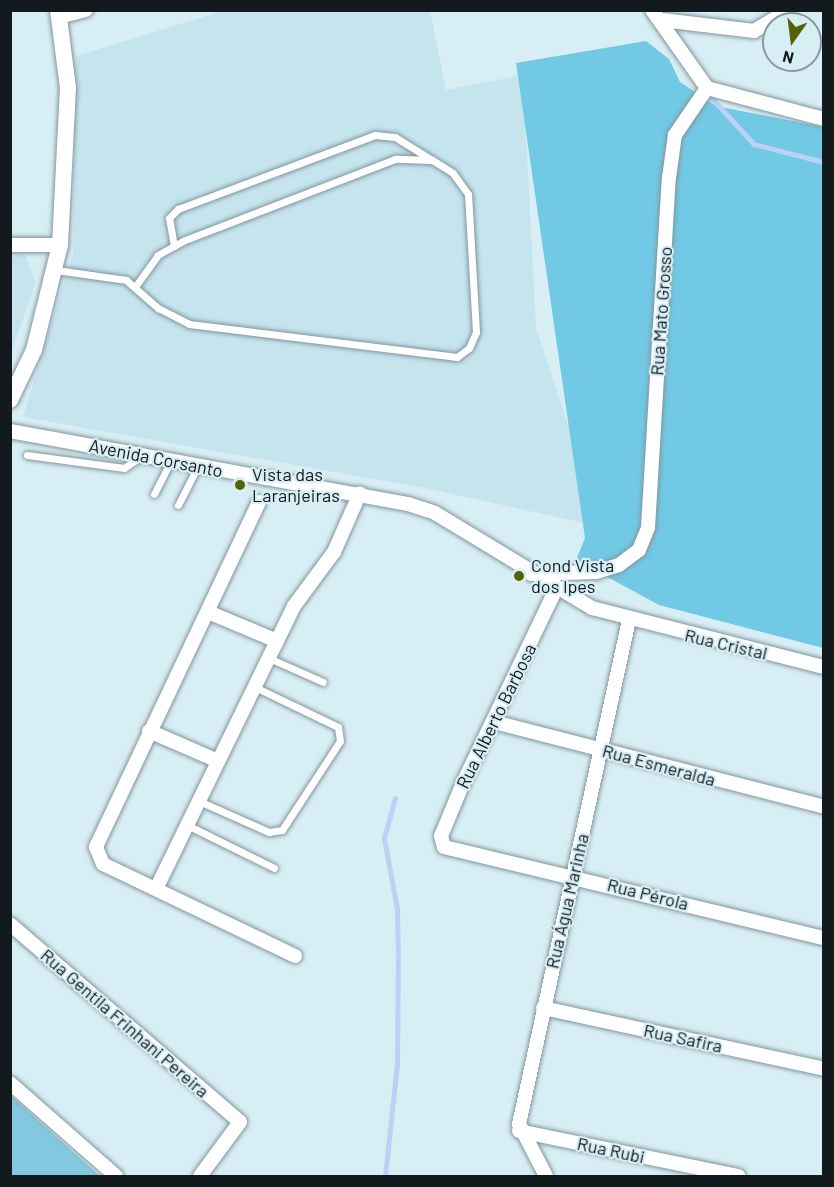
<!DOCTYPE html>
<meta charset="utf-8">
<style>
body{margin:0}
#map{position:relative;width:834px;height:1187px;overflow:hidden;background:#d8eef5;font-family:Barlow,sans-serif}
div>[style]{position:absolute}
.built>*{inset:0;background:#c5e4ee}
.green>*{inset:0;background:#83c8de}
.forest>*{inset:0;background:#71c9e5}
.stream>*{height:4.5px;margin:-2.25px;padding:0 2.25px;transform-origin:2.25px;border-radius:2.25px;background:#bbd1f5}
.roads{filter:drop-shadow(0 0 2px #82969d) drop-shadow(0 0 2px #82969d)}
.service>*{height:7px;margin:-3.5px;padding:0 3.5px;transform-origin:3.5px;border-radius:3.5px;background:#fff}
.minor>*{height:14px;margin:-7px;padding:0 7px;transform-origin:7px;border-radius:7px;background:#fff}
.tertiary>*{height:16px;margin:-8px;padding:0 8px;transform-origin:8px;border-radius:8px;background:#fff}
.dots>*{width:16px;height:16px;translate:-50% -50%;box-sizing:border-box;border:3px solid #d8eef5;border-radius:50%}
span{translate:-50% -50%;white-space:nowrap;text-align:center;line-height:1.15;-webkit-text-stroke:4.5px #d8eef5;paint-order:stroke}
.street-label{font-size:18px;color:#131a1d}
.poi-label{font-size:18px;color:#131a1d}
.left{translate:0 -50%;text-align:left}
.frame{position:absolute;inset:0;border:12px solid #131a1d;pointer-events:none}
.north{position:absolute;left:762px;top:12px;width:60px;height:60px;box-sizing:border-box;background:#d8eef5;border:2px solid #89999f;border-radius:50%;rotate:194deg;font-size:16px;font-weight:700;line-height:24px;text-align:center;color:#131a1d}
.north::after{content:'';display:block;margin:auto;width:21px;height:27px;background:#536206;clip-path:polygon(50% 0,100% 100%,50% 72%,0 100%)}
</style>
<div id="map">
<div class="built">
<i style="clip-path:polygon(430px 10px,446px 90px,523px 75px,536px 328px,602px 527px,430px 489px,23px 417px,73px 253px,76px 56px,223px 11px)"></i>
<i style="clip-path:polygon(11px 252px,25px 255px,36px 282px,11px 353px)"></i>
</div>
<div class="green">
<i style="clip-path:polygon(10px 1096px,11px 1096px,100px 1176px,11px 1176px)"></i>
</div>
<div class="forest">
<i style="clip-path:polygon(646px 41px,669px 59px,680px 82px,716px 106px,823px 127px,823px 648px,659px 605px,576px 560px,585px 538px,516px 63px)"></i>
</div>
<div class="stream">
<i style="left:711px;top:97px;width:64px;rotate:47.5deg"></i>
<i style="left:754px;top:144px;width:72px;rotate:14.4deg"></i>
<i style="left:385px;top:1176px;width:113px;rotate:-83.9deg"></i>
<i style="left:397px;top:1064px;width:106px;rotate:-89.5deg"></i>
<i style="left:398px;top:958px;width:49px;rotate:-91.2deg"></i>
<i style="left:397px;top:909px;width:72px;rotate:-100.4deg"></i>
<i style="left:384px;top:838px;width:41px;rotate:-74.6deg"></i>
</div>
<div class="roads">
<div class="service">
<i style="left:174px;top:246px;width:28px;rotate:-100deg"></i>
<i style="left:169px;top:218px;width:13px;rotate:-45deg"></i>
<i style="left:178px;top:209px;width:210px;rotate:-20.6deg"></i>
<i style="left:375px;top:135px;width:20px;rotate:6deg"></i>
<i style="left:395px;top:137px;width:44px;rotate:31.9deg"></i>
<i style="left:56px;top:270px;width:71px;rotate:8.1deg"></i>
<i style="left:126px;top:280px;width:43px;rotate:41.2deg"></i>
<i style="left:158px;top:308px;width:35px;rotate:27deg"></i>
<i style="left:189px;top:324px;width:270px;rotate:7deg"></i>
<i style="left:457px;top:357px;width:15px;rotate:-37deg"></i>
<i style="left:469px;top:348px;width:17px;rotate:-66deg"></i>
<i style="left:476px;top:332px;width:138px;rotate:-93.3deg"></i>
<i style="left:468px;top:194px;width:26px;rotate:-126deg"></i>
<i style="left:453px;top:173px;width:25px;rotate:-148deg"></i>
<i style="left:432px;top:160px;width:37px;rotate:-178deg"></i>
<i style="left:395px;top:159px;width:227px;rotate:158.9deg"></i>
<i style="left:183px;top:241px;width:29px;rotate:151deg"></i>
<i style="left:158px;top:255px;width:37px;rotate:126deg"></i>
<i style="left:27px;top:455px;width:98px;rotate:7.6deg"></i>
<i style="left:124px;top:468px;width:22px;rotate:-34deg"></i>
<i style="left:154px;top:494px;width:37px;rotate:-63deg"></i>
<i style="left:178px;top:505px;width:44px;rotate:-62.9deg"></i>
<i style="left:269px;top:658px;width:59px;rotate:24deg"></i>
<i style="left:199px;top:801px;width:77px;rotate:23.9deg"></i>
<i style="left:269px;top:832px;width:13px;rotate:-9deg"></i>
<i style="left:282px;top:830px;width:106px;rotate:-56.9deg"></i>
<i style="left:340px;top:741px;width:14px;rotate:-98deg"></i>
<i style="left:338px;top:727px;width:92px;rotate:-154.3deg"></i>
<i style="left:187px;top:825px;width:97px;rotate:26.3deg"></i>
</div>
<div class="minor">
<i style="left:652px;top:10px;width:95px;rotate:54.8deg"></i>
<i style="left:59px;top:17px;width:28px;rotate:-15deg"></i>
<i style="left:662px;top:20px;width:93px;rotate:6.8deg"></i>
<i style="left:754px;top:31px;width:41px;rotate:-31deg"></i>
<i style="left:707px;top:88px;width:121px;rotate:14.8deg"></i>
<i style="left:10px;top:245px;width:50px"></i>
<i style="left:10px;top:431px;width:405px;rotate:10.4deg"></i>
<i style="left:408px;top:504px;width:28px;rotate:18deg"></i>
<i style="left:435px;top:513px;width:184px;rotate:31.2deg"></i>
<i style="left:592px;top:608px;width:239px;rotate:14.3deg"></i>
<i style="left:259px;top:502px;width:382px;rotate:115.3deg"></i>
<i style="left:96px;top:847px;width:18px;rotate:68deg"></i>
<i style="left:103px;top:864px;width:213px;rotate:25.6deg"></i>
<i style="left:531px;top:574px;width:65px;rotate:-1.8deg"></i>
<i style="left:596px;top:572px;width:24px;rotate:-17deg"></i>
<i style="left:619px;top:565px;width:25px;rotate:-37deg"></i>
<i style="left:639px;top:550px;width:24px;rotate:-68deg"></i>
<i style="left:648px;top:528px;width:351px;rotate:-86.6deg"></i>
<i style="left:669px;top:178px;width:43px;rotate:-82.1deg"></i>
<i style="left:675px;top:135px;width:57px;rotate:-55.8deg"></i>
<i style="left:555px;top:591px;width:213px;rotate:115.6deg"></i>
<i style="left:463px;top:783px;width:57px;rotate:112.5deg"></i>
<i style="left:441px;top:836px;width:11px;rotate:75deg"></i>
<i style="left:444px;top:847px;width:391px;rotate:13.5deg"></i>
<i style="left:208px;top:612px;width:75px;rotate:22.8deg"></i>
<i style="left:494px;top:722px;width:341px;rotate:14.4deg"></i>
<i style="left:149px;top:731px;width:75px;rotate:23.5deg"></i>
<i style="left:156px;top:889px;width:315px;rotate:-64deg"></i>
<i style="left:294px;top:606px;width:67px;rotate:-53.5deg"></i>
<i style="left:334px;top:552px;width:64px;rotate:-66.2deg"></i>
<i style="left:10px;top:924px;width:303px;rotate:40.7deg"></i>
<i style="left:240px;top:1122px;width:67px;rotate:126.5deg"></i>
<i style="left:543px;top:1008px;width:288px;rotate:12.2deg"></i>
<i style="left:10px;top:1083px;width:141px;rotate:41.3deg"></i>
<i style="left:519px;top:1131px;width:224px;rotate:11.6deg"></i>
<i style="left:546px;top:1176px;width:59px;rotate:-117.4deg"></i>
<i style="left:519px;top:1124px;width:516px;rotate:-77.69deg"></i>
</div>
<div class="tertiary">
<i style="left:10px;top:400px;width:55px;rotate:-64.4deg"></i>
<i style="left:34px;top:350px;width:108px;rotate:-76.1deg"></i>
<i style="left:60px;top:245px;width:157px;rotate:-87.1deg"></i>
<i style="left:68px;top:88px;width:79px;rotate:-97.3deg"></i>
</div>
</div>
<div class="dots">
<i style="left:240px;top:485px;background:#536206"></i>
<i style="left:519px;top:576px;background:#536206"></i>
</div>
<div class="street-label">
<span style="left:661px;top:311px;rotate:-86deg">Rua Mato Grosso</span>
<span style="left:156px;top:458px;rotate:11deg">Avenida Corsanto</span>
<span style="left:726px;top:644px;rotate:13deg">Rua Cristal</span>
<span style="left:496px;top:716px;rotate:-64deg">Rua Alberto Barbosa</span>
<span style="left:659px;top:765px;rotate:15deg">Rua Esmeralda</span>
<span style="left:648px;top:894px;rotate:14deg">Rua Pérola</span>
<span style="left:567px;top:901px;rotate:-77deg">Rua Água Marinha</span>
<span style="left:125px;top:1023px;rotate:41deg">Rua Gentila Frinhani Pereira</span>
<span style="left:683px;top:1038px;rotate:12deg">Rua Safira</span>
<span style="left:611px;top:1150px;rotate:12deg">Rua Rubi</span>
</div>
<div class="poi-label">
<span class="left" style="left:252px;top:485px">Vista das<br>Laranjeiras</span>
<span class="left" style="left:531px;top:576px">Cond Vista<br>dos Ipes</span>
</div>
<div class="frame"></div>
<div class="north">N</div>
</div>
